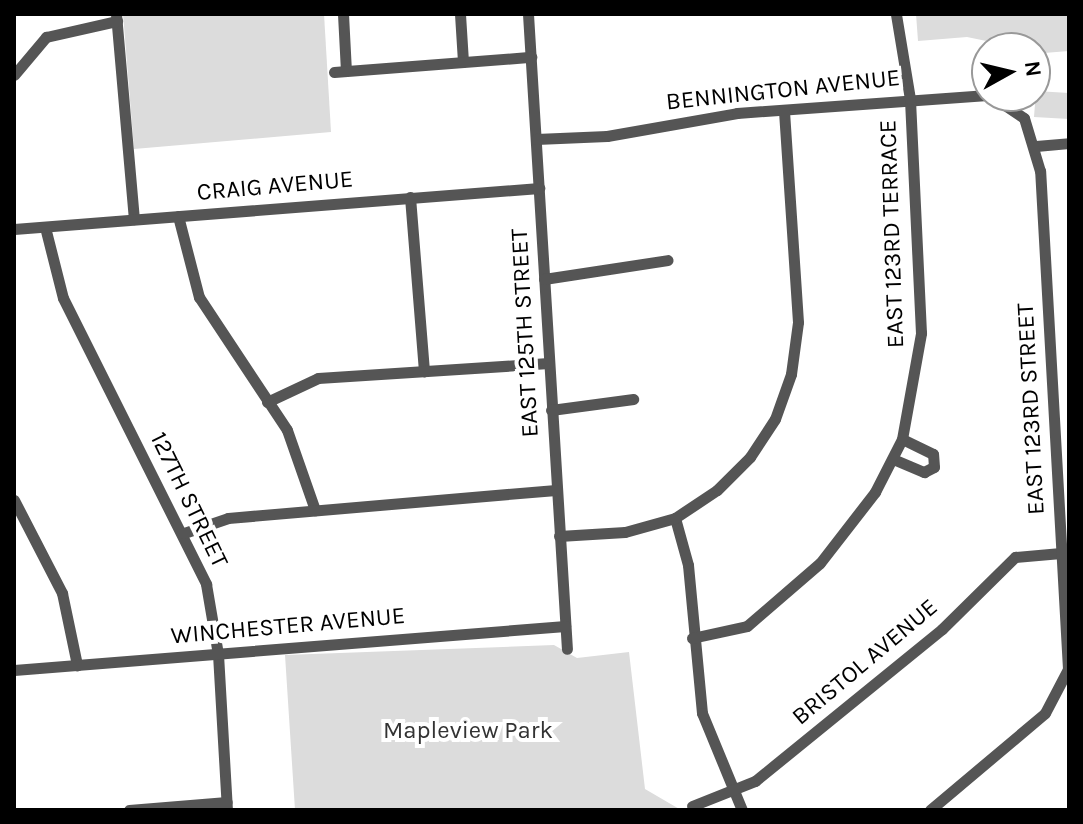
<!DOCTYPE html>
<style>
body{margin:0}
#map{position:relative;width:1083px;height:824px;overflow:hidden;background:#fff;font-family:Karla,sans-serif}
div>[style]{position:absolute}
.green>*{inset:0;background:#dcdcdc}
.street>*{height:11px;margin:-5.5px;padding:0 5.5px;transform-origin:5.5px;border-radius:5.5px;background:#555}
span{translate:-50% -50%;white-space:nowrap;text-align:center;line-height:1.15;-webkit-text-stroke:8px #fff;paint-order:stroke}
.street-label{font-size:24px;color:#000}
.park-label{font-size:24px;color:#333}
.frame{position:absolute;inset:0;border:16px solid #000;pointer-events:none}
.north{position:absolute;left:971px;top:32px;width:80px;height:80px;box-sizing:border-box;background:#fff;border:2px solid #999;border-radius:50%;rotate:82deg;font-size:22px;font-weight:700;line-height:32px;text-align:center;color:#000}
.north::after{content:'';display:block;margin:auto;width:28px;height:36px;background:#000;clip-path:polygon(50% 0,100% 100%,50% 72%,0 100%)}
</style>
<div id="map">
<div class="green">
<i style="clip-path:polygon(123px 14px,324px 14px,331px 132px,134px 149px)"></i>
<i style="clip-path:polygon(916px 14px,1069px 14px,1069px 51px,1044px 53px,967px 37px,918px 41px)"></i>
<i style="clip-path:polygon(1036px 91px,1069px 93px,1069px 119px,1034px 117px)"></i>
<i style="clip-path:polygon(554px 645px,577px 658px,629px 652px,645px 789px,681px 810px,295px 810px,285px 655px)"></i>
</div>
<div class="street">
<i style="left:116px;top:14px;width:206px;rotate:85deg"></i>
<i style="left:343px;top:14px;width:57px;rotate:87deg"></i>
<i style="left:460px;top:14px;width:48px;rotate:86.4deg"></i>
<i style="left:528px;top:14px;width:636px;rotate:86.49deg"></i>
<i style="left:334px;top:72px;width:198px;rotate:-4.4deg"></i>
<i style="left:14px;top:75px;width:50px;rotate:-49.9deg"></i>
<i style="left:46px;top:37px;width:73px;rotate:-12.7deg"></i>
<i style="left:536px;top:139px;width:71px;rotate:-2.4deg"></i>
<i style="left:607px;top:136px;width:132px;rotate:-10deg"></i>
<i style="left:737px;top:113px;width:251px;rotate:-4.1deg"></i>
<i style="left:1036px;top:146px;width:33px;rotate:-5deg"></i>
<i style="left:410px;top:197px;width:175px;rotate:85.4deg"></i>
<i style="left:178px;top:216px;width:84px;rotate:75.5deg"></i>
<i style="left:199px;top:297px;width:159px;rotate:56.5deg"></i>
<i style="left:287px;top:430px;width:85px;rotate:70.7deg"></i>
<i style="left:45px;top:227px;width:73px;rotate:75.8deg"></i>
<i style="left:63px;top:298px;width:320px;rotate:63.4deg"></i>
<i style="left:206px;top:584px;width:71px;rotate:80.3deg"></i>
<i style="left:218px;top:654px;width:156px;rotate:86.7deg"></i>
<i style="left:14px;top:229px;width:527px;rotate:-4.47deg"></i>
<i style="left:544px;top:279px;width:125px;rotate:-8.7deg"></i>
<i style="left:267px;top:402px;width:56px;rotate:-25.2deg"></i>
<i style="left:318px;top:378px;width:231px;rotate:-3.7deg"></i>
<i style="left:551px;top:410px;width:83px;rotate:-7.6deg"></i>
<i style="left:893px;top:459px;width:34px;rotate:23deg"></i>
<i style="left:924px;top:472px;width:11px;rotate:-27deg"></i>
<i style="left:934px;top:467px;width:13px;rotate:-94deg"></i>
<i style="left:933px;top:454px;width:34px;rotate:-154deg"></i>
<i style="left:14px;top:500px;width:105px;rotate:62.7deg"></i>
<i style="left:62px;top:593px;width:74px;rotate:78.2deg"></i>
<i style="left:675px;top:518px;width:49px;rotate:74.5deg"></i>
<i style="left:688px;top:565px;width:149px;rotate:84.6deg"></i>
<i style="left:702px;top:713px;width:105px;rotate:67.6deg"></i>
<i style="left:184px;top:533px;width:46px;rotate:-18.8deg"></i>
<i style="left:228px;top:518px;width:329px;rotate:-4.9deg"></i>
<i style="left:559px;top:536px;width:66px;rotate:-3.5deg"></i>
<i style="left:625px;top:532px;width:52px;rotate:-15.6deg"></i>
<i style="left:675px;top:518px;width:50px;rotate:-33.7deg"></i>
<i style="left:717px;top:490px;width:47px;rotate:-45deg"></i>
<i style="left:750px;top:457px;width:45px;rotate:-56.7deg"></i>
<i style="left:775px;top:419px;width:48px;rotate:-70.4deg"></i>
<i style="left:791px;top:374px;width:52px;rotate:-82.3deg"></i>
<i style="left:798px;top:322px;width:212px;rotate:-93.8deg"></i>
<i style="left:692px;top:638px;width:56px;rotate:-12.3deg"></i>
<i style="left:747px;top:626px;width:96px;rotate:-40.8deg"></i>
<i style="left:820px;top:563px;width:90px;rotate:-52.2deg"></i>
<i style="left:875px;top:492px;width:59px;rotate:-63deg"></i>
<i style="left:902px;top:439px;width:108px;rotate:-79.8deg"></i>
<i style="left:921px;top:333px;width:234px;rotate:-92.7deg"></i>
<i style="left:910px;top:99px;width:86px;rotate:-99.4deg"></i>
<i style="left:14px;top:670px;width:553px;rotate:-4.57deg"></i>
<i style="left:692px;top:806px;width:68px;rotate:-21.6deg"></i>
<i style="left:755px;top:781px;width:241px;rotate:-39.1deg"></i>
<i style="left:942px;top:629px;width:103px;rotate:-44.6deg"></i>
<i style="left:1015px;top:557px;width:46px;rotate:-5deg"></i>
<i style="left:129px;top:810px;width:98px;rotate:-4.7deg"></i>
<i style="left:930px;top:810px;width:150px;rotate:-40.1deg"></i>
<i style="left:1045px;top:713px;width:50px;rotate:-62.4deg"></i>
<i style="left:1068px;top:669px;width:499px;rotate:-93.2deg"></i>
<i style="left:1040px;top:171px;width:55px;rotate:-106.8deg"></i>
<i style="left:1024px;top:118px;width:40px;rotate:-146deg"></i>
</div>
<div class="street-label">
<span style="left:783px;top:90px;rotate:-6deg">BENNINGTON AVENUE</span>
<span style="left:275px;top:186px;rotate:-5deg">CRAIG AVENUE</span>
<span style="left:892px;top:234px;rotate:-92deg">EAST 123RD TERRACE</span>
<span style="left:525px;top:333px;rotate:-93deg">EAST 125TH STREET</span>
<span style="left:1031px;top:409px;rotate:-93deg">EAST 123RD STREET</span>
<span style="left:189px;top:500px;rotate:64deg">127TH STREET</span>
<span style="left:288px;top:626px;rotate:-5deg">WINCHESTER AVENUE</span>
<span style="left:865px;top:662px;rotate:-40deg">BRISTOL AVENUE</span>
</div>
<div class="park-label">
<span style="left:468px;top:731px">Mapleview Park</span>
</div>
<div class="frame"></div>
<div class="north">N</div>
</div>
